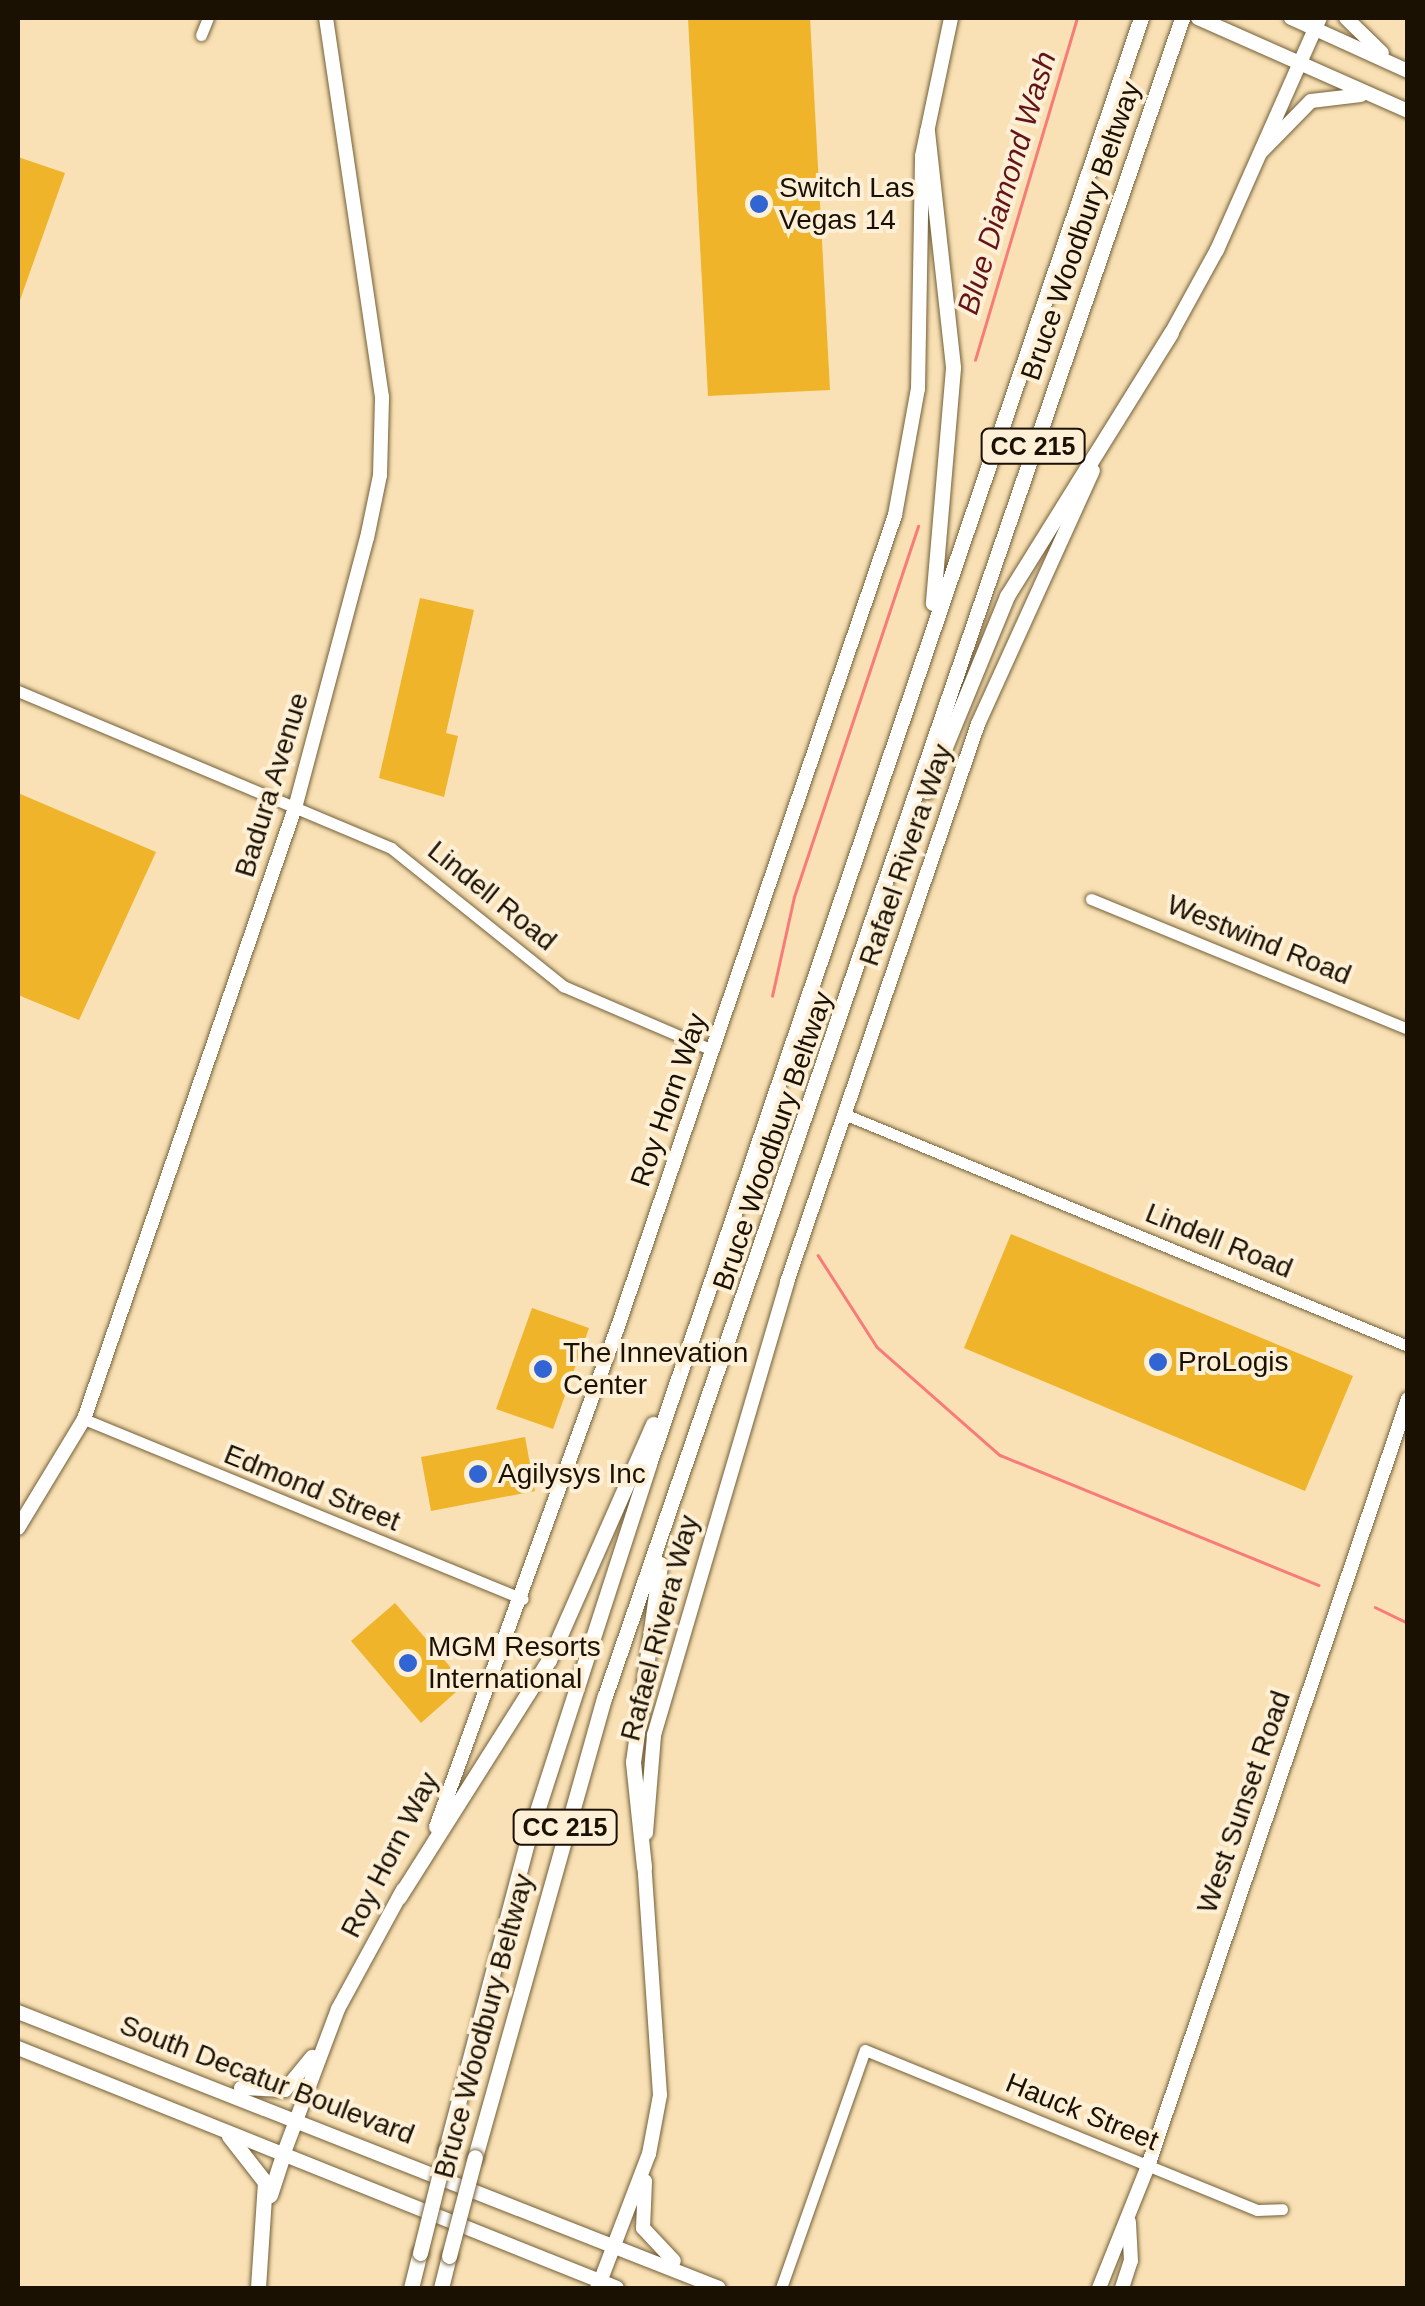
<!DOCTYPE html>
<style>
body{margin:0}
#map{position:relative;width:1425px;height:2306px;overflow:hidden;background:#f9e1b5;font-family:Arial,sans-serif}
div>[style]{position:absolute}
.stream>*{height:2.5px;margin:-1.25px;padding:0 1.25px;transform-origin:1.25px;border-radius:1.25px;background:#f97b79}
.building>*{inset:0;background:#efb429}
.roads{filter:drop-shadow(0 0 2px #745f37) drop-shadow(0 0 2px #745f37)}
.minor>*{height:11px;margin:-5.5px;padding:0 5.5px;transform-origin:5.5px;border-radius:5.5px;background:#fff}
.major>*{height:14px;margin:-7px;padding:0 7px;transform-origin:7px;border-radius:7px;background:#fff}
.highway>*{height:15px;margin:-7.5px;padding:0 7.5px;transform-origin:7.5px;border-radius:7.5px;background:#fff}
.bridges{filter:drop-shadow(0 0 2px #745f37) drop-shadow(0 0 2px #745f37)}
.highway-bridge>*{height:15px;margin:-7.5px;padding:0 7.5px;transform-origin:7.5px;border-radius:7.5px;background:#fff}
.dots>*{width:28px;height:28px;translate:-50% -50%;box-sizing:border-box;border:5px solid #fef0d6;border-radius:50%}
span{translate:-50% -50%;white-space:nowrap;text-align:center;line-height:1.15;-webkit-text-stroke:8px #fef0d6;paint-order:stroke}
.shield-label span{padding:2px 8px;background:#fef0d6;border:2px solid;border-radius:8px;-webkit-text-stroke-width:0}
.shield-label{font-size:25px;color:#1a1103;font-weight:700}
.poi-label{font-size:28px;color:#1a1103}
.left{translate:0 -50%;text-align:left}
.street-label{font-size:28px;color:#1a1103}
.water-label{font-size:30px;color:#621419;font-style:italic}
.frame{position:absolute;inset:0;border:20px solid #1a1103;pointer-events:none}
</style>
<div id="map">
<div class="stream">
<i style="left:975px;top:360px;width:357px;rotate:-73.4deg"></i>
<i style="left:772px;top:996px;width:101px;rotate:-77.5deg"></i>
<i style="left:794px;top:897px;width:391px;rotate:-71.5deg"></i>
<i style="left:818px;top:1255px;width:109px;rotate:57.3deg"></i>
<i style="left:877px;top:1347px;width:164px;rotate:41.3deg"></i>
<i style="left:1000px;top:1455px;width:344px;rotate:22.2deg"></i>
<i style="left:1375px;top:1607px;width:37px;rotate:26deg"></i>
</div>
<div class="building">
<i style="clip-path:polygon(688px 18px,810px 18px,830px 390px,708px 396px)"></i>
<i style="clip-path:polygon(18px 157px,65px 173px,19px 303px,18px 303px)"></i>
<i style="clip-path:polygon(420px 598px,474px 610px,446px 733px,458px 736px,444px 797px,379px 778px)"></i>
<i style="clip-path:polygon(18px 793px,156px 852px,79px 1020px,18px 995px)"></i>
<i style="clip-path:polygon(1011px 1234px,1353px 1376px,1305px 1491px,964px 1348px)"></i>
<i style="clip-path:polygon(532px 1308px,589px 1328px,553px 1429px,496px 1409px)"></i>
<i style="clip-path:polygon(525px 1437px,535px 1491px,431px 1511px,421px 1457px)"></i>
<i style="clip-path:polygon(395px 1603px,465px 1684px,421px 1723px,351px 1641px)"></i>
</div>
<div class="roads">
<div class="minor">
<i style="left:201px;top:35px;width:18px;rotate:-68deg"></i>
<i style="left:18px;top:691px;width:405px;rotate:22.8deg"></i>
<i style="left:391px;top:848px;width:221px;rotate:38.7deg"></i>
<i style="left:563px;top:986px;width:162px;rotate:23.2deg"></i>
<i style="left:1091px;top:899px;width:343px;rotate:22.3deg"></i>
<i style="left:844px;top:1114px;width:610px;rotate:22.36deg"></i>
<i style="left:84px;top:1419px;width:474px;rotate:22.3deg"></i>
<i style="left:781px;top:2288px;width:252px;rotate:-70.6deg"></i>
<i style="left:865px;top:2050px;width:423px;rotate:22.2deg"></i>
<i style="left:1257px;top:2210px;width:25px;rotate:-2deg"></i>
</div>
<div class="major">
<i style="left:1198px;top:18px;width:230px;rotate:23.9deg"></i>
<i style="left:1291px;top:18px;width:128px;rotate:24.4deg"></i>
<i style="left:1346px;top:18px;width:50px;rotate:44.2deg"></i>
<i style="left:1261px;top:152px;width:71px;rotate:-45.6deg"></i>
<i style="left:1311px;top:101px;width:50px;rotate:-6.8deg"></i>
<i style="left:1168px;top:339px;width:102px;rotate:-61.2deg"></i>
<i style="left:1217px;top:250px;width:254px;rotate:-66.1deg"></i>
<i style="left:18px;top:1528px;width:127px;rotate:-58.8deg"></i>
<i style="left:84px;top:1419px;width:646px;rotate:-70.95deg"></i>
<i style="left:295px;top:808px;width:279px;rotate:-75.1deg"></i>
<i style="left:367px;top:538px;width:64px;rotate:-78.3deg"></i>
<i style="left:380px;top:475px;width:78px;rotate:-88.5deg"></i>
<i style="left:382px;top:397px;width:383px;rotate:-98.4deg"></i>
<i style="left:436px;top:1827px;width:530px;rotate:-70.03deg"></i>
<i style="left:617px;top:1329px;width:860px;rotate:-71.14deg"></i>
<i style="left:895px;top:515px;width:128px;rotate:-79.7deg"></i>
<i style="left:918px;top:389px;width:233px;rotate:-89deg"></i>
<i style="left:922px;top:156px;width:141px;rotate:-78.1deg"></i>
<i style="left:646px;top:1833px;width:98px;rotate:-85.3deg"></i>
<i style="left:654px;top:1735px;width:472px;rotate:-73.6deg"></i>
<i style="left:787px;top:1282px;width:590px;rotate:-71.1deg"></i>
<i style="left:978px;top:724px;width:278px;rotate:-65.6deg"></i>
<i style="left:18px;top:2012px;width:753px;rotate:21.49deg"></i>
<i style="left:18px;top:2048px;width:645px;rotate:21.83deg"></i>
<i style="left:241px;top:2088px;width:44px;rotate:2.6deg"></i>
<i style="left:285px;top:2090px;width:43px;rotate:-50.7deg"></i>
<i style="left:282px;top:2158px;width:159px;rotate:-69.4deg"></i>
<i style="left:338px;top:2009px;width:136px;rotate:-61.4deg"></i>
<i style="left:645px;top:2181px;width:47px;rotate:92.4deg"></i>
<i style="left:643px;top:2228px;width:45px;rotate:46.8deg"></i>
<i style="left:600px;top:2282px;width:137px;rotate:-69.1deg"></i>
<i style="left:649px;top:2154px;width:60px;rotate:-79.4deg"></i>
<i style="left:660px;top:2095px;width:237px;rotate:-93.9deg"></i>
<i style="left:1099px;top:2288px;width:131px;rotate:-68.1deg"></i>
<i style="left:1148px;top:2166px;width:810px;rotate:-71.27deg"></i>
<i style="left:1122px;top:2288px;width:28px;rotate:-72deg"></i>
<i style="left:1131px;top:2261px;width:39px;rotate:-93deg"></i>
</div>
<div class="highway">
<i style="left:927px;top:131px;width:238px;rotate:83.7deg"></i>
<i style="left:953px;top:368px;width:236px;rotate:94.9deg"></i>
<i style="left:927px;top:791px;width:211px;rotate:-67.7deg"></i>
<i style="left:1007px;top:596px;width:310px;rotate:-58.1deg"></i>
<i style="left:644px;top:1867px;width:106px;rotate:-96deg"></i>
<i style="left:633px;top:1762px;width:200px;rotate:-82.2deg"></i>
<i style="left:399px;top:1897px;width:280px;rotate:-57.7deg"></i>
<i style="left:549px;top:1660px;width:258px;rotate:-66.2deg"></i>
<i style="left:229px;top:2136px;width:58px;rotate:52deg"></i>
<i style="left:265px;top:2182px;width:106px;rotate:93.8deg"></i>
<i style="left:446px;top:2149px;width:318px;rotate:-75.2deg"></i>
<i style="left:527px;top:1842px;width:397px;rotate:-72.1deg"></i>
<i style="left:649px;top:1464px;width:1527px;rotate:-71.21deg"></i>
<i style="left:475px;top:2157px;width:479px;rotate:-74.3deg"></i>
<i style="left:605px;top:1696px;width:1774px;rotate:-71.02deg"></i>
<i style="left:270px;top:2195px;width:39px;rotate:-72deg"></i>
<i style="left:411px;top:2288px;width:36px;rotate:-76deg"></i>
<i style="left:441px;top:2288px;width:33px;rotate:-76deg"></i>
<i style="left:597px;top:2288px;width:7px;rotate:-63deg"></i>
</div>
</div>
<div class="bridges">
<div class="highway-bridge">
<i style="left:420px;top:2253px;width:107px;rotate:-76deg"></i>
<i style="left:449px;top:2256px;width:102px;rotate:-75.3deg"></i>
</div>
</div>
<div class="dots">
<i style="left:759px;top:204px;background:#3065d3"></i>
<i style="left:1158px;top:1362px;background:#3065d3"></i>
<i style="left:543px;top:1369px;background:#3065d3"></i>
<i style="left:478px;top:1474px;background:#3065d3"></i>
<i style="left:408px;top:1663px;background:#3065d3"></i>
</div>
<div class="shield-label">
<span style="left:1033px;top:446px">CC 215</span>
<span style="left:565px;top:1827px">CC 215</span>
</div>
<div class="poi-label">
<span class="left" style="left:779px;top:204px">Switch Las<br>Vegas 14</span>
<span class="left" style="left:563px;top:1369px">The Innevation<br>Center</span>
<span class="left" style="left:1178px;top:1362px">ProLogis</span>
<span class="left" style="left:498px;top:1474px">Agilysys Inc</span>
<span class="left" style="left:428px;top:1663px">MGM Resorts<br>International</span>
</div>
<div class="street-label">
<span style="left:1081px;top:231px;rotate:-71deg">Bruce Woodbury Beltway</span>
<span style="left:272px;top:785px;rotate:-73deg">Badura Avenue</span>
<span style="left:906px;top:855px;rotate:-71deg">Rafael Rivera Way</span>
<span style="left:492px;top:896px;rotate:39deg">Lindell Road</span>
<span style="left:1259px;top:940px;rotate:22deg">Westwind Road</span>
<span style="left:669px;top:1100px;rotate:-71deg">Roy Horn Way</span>
<span style="left:773px;top:1141px;rotate:-71deg">Bruce Woodbury Beltway</span>
<span style="left:1219px;top:1241px;rotate:22deg">Lindell Road</span>
<span style="left:312px;top:1488px;rotate:22deg">Edmond Street</span>
<span style="left:660px;top:1628px;rotate:-75deg">Rafael Rivera Way</span>
<span style="left:1244px;top:1802px;rotate:-71deg">West Sunset Road</span>
<span style="left:390px;top:1855px;rotate:-63deg">Roy Horn Way</span>
<span style="left:484px;top:2026px;rotate:-75deg">Bruce Woodbury Beltway</span>
<span style="left:267px;top:2080px;rotate:21deg">South Decatur Boulevard</span>
<span style="left:1082px;top:2112px;rotate:22deg">Hauck Street</span>
</div>
<div class="water-label">
<span style="left:1007px;top:183px;rotate:-73deg">Blue Diamond Wash</span>
</div>
<div class="frame"></div>
</div>
